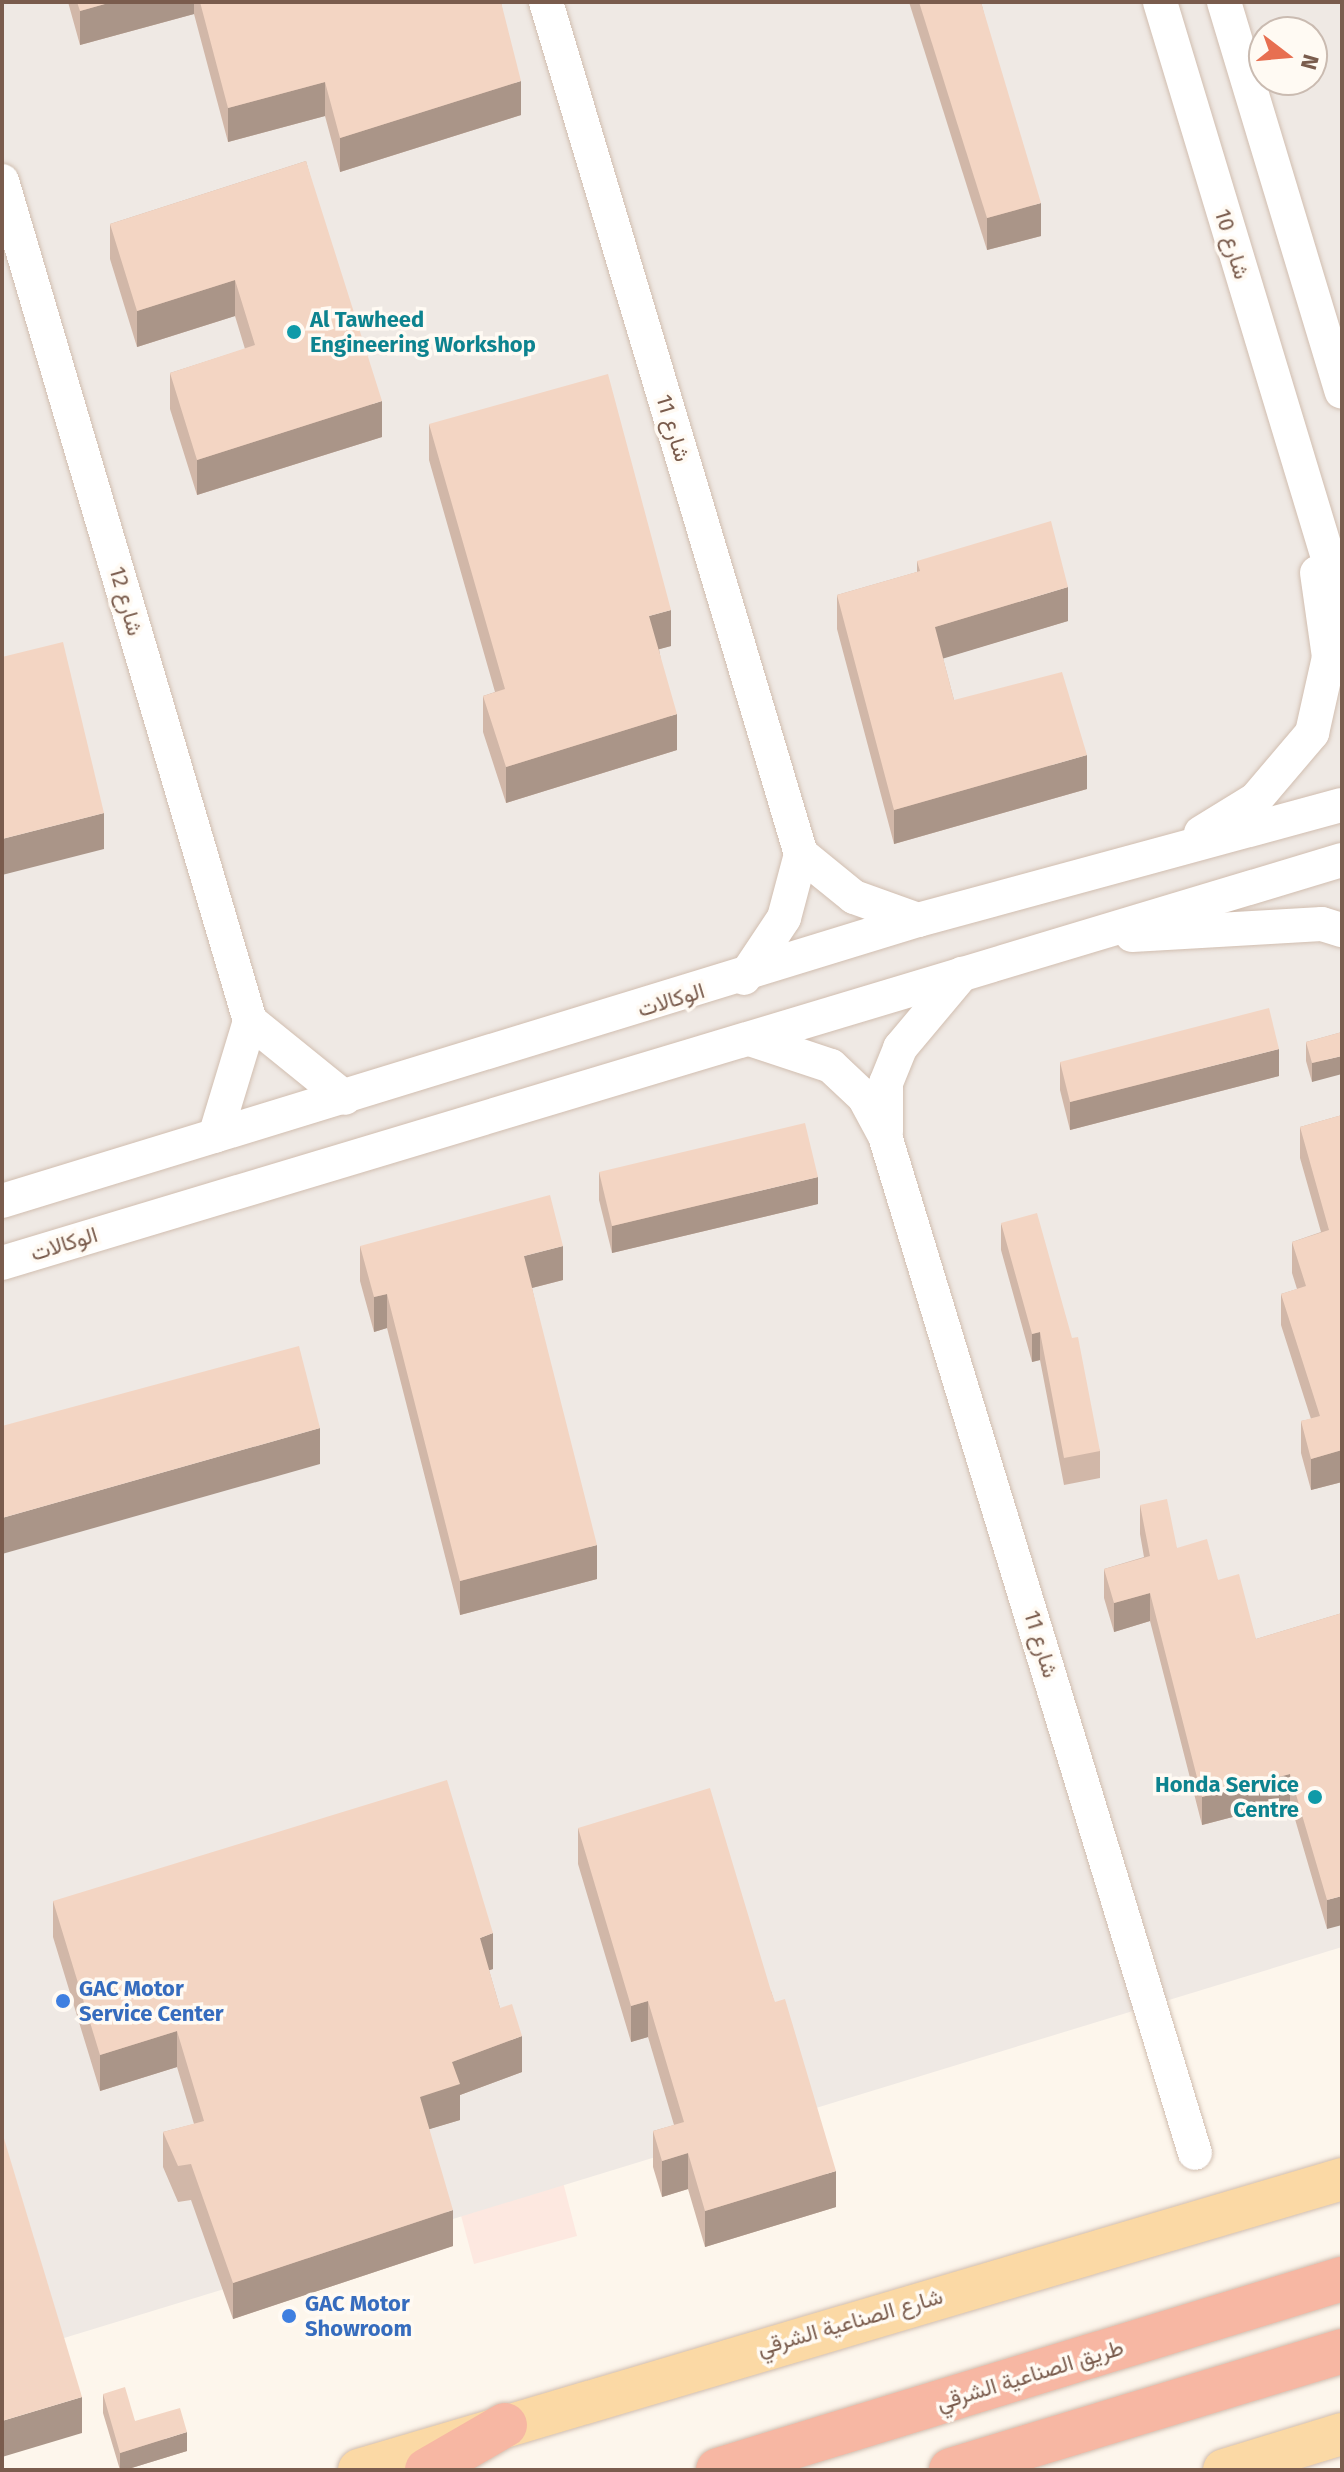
<!DOCTYPE html>
<meta charset="utf-8">
<style>
body{margin:0}
#map{position:relative;width:1344px;height:2472px;overflow:hidden;background:#fdf6ec;font-family:"Fira Sans",Vazirmatn,sans-serif}
div>[style]{position:absolute}
.commercial>*{inset:0;background:#fde8e0}
.industrial>*{inset:0;background:#efe9e4}
.roads{filter:drop-shadow(0 0 2px #d1beb0) drop-shadow(0 0 2px #d1beb0)}
.minor>*{height:34px;margin:-17px;padding:0 17px;transform-origin:17px;border-radius:17px;background:#fff}
.major>*{height:42px;margin:-21px;padding:0 21px;transform-origin:21px;border-radius:21px;background:#fbd9a5}
.highway>*{height:44px;margin:-22px;padding:0 22px;transform-origin:22px;border-radius:22px;background:#f7b7a3}
.wall>*{inset:0;background:#d1b7a8}
.shaded-wall>*{inset:0;background:#aa9588}
.building>*{inset:0;background:#f3d5c3}
.dots>*{width:22px;height:22px;translate:-50% -50%;box-sizing:border-box;border:4px solid #fffaf3;border-radius:50%}
span{translate:-50% -50%;white-space:nowrap;text-align:center;line-height:1.15;-webkit-text-stroke:7px #fffaf3;paint-order:stroke}
.street-label{font-size:22px;color:#7a5c4d}
.culture-label{font-size:22px;color:#0d838f;font-weight:700}
.left{translate:0 -50%;text-align:left}
.right{translate:-100% -50%;text-align:right}
.shop-label{font-size:22px;color:#366cbe;font-weight:700}
.frame{position:absolute;inset:0;border:4px solid #7a5c4d;pointer-events:none}
.north{position:absolute;left:1248px;top:16px;width:80px;height:80px;box-sizing:border-box;background:#fffaf3;border:2px solid #cabbb1;border-radius:50%;rotate:106deg;font-size:22px;font-weight:700;line-height:32px;text-align:center;color:#7a5c4d}
.north::after{content:'';display:block;margin:auto;width:28px;height:36px;background:#e76f51;clip-path:polygon(50% 0,100% 100%,50% 72%,0 100%)}
</style>
<div id="map">
<div class="commercial">
<i style="clip-path:polygon(544px 2109px,577px 2236px,474px 2264px,440px 2137px)"></i>
</div>
<div class="industrial">
<i style="clip-path:polygon(evenodd,2px 2px,1342px 2px,1342px 1947px,2px 2357px,2px 2px,1264px 32px,1312px 32px,1312px 80px,1264px 80px,1264px 32px)"></i>
</div>
<div class="roads">
<div class="minor">
<i style="left:546px;top:2px;width:889px;rotate:73.34deg"></i>
<i style="left:801px;top:854px;width:66px;rotate:104.9deg"></i>
<i style="left:784px;top:918px;width:72px;rotate:123.7deg"></i>
<i style="left:1160px;top:2px;width:629px;rotate:73.18deg"></i>
<i style="left:1224px;top:2px;width:407px;rotate:73.2deg"></i>
<i style="left:2px;top:181px;width:876px;rotate:73.55deg"></i>
<i style="left:250px;top:1021px;width:120px;rotate:106.9deg"></i>
<i style="left:1201px;top:833px;width:65px;rotate:-31.7deg"></i>
<i style="left:1256px;top:799px;width:87px;rotate:-49.7deg"></i>
<i style="left:1312px;top:733px;width:78px;rotate:-77.4deg"></i>
<i style="left:1329px;top:657px;width:85px;rotate:-98.1deg"></i>
<i style="left:801px;top:854px;width:68px;rotate:39.1deg"></i>
<i style="left:854px;top:897px;width:68px;rotate:19.8deg"></i>
<i style="left:1132px;top:935px;width:190px;rotate:-3.3deg"></i>
<i style="left:1322px;top:924px;width:21px;rotate:17deg"></i>
<i style="left:250px;top:1021px;width:122px;rotate:39deg"></i>
<i style="left:753px;top:1040px;width:82px;rotate:18.4deg"></i>
<i style="left:831px;top:1066px;width:45px;rotate:43.2deg"></i>
<i style="left:864px;top:1097px;width:44px;rotate:61.7deg"></i>
<i style="left:885px;top:1136px;width:1063px;rotate:73.05deg"></i>
<i style="left:886px;top:1132px;width:49px;rotate:-90deg"></i>
<i style="left:886px;top:1083px;width:38px;rotate:-68deg"></i>
<i style="left:900px;top:1048px;width:97px;rotate:-50deg"></i>
<i style="left:2px;top:1201px;width:958px;rotate:-17.05deg"></i>
<i style="left:918px;top:920px;width:439px;rotate:-15.2deg"></i>
<i style="left:2px;top:1263px;width:1399px;rotate:-16.74deg"></i>
</div>
<div class="major">
<i style="left:359px;top:2470px;width:1025px;rotate:-16.49deg"></i>
<i style="left:1224px;top:2470px;width:123px;rotate:-17deg"></i>
</div>
<div class="highway">
<i style="left:427px;top:2470px;width:90px;rotate:-30deg"></i>
<i style="left:718px;top:2470px;width:653px;rotate:-17.02deg"></i>
<i style="left:951px;top:2470px;width:409px;rotate:-16.9deg"></i>
</div>
</div>
<div class="wall">
<i style="clip-path:polygon(68px 2px,501px 2px,521px 115px,340px 172px,325px 116px,228px 142px,194px 14px,80px 45px)"></i>
<i style="clip-path:polygon(909px 2px,981px 2px,1041px 236px,987px 250px)"></i>
<i style="clip-path:polygon(306px 161px,382px 437px,197px 495px,170px 409px,170px 373px,245px 349px,235px 316px,137px 347px,110px 259px,110px 224px)"></i>
<i style="clip-path:polygon(429px 424px,671px 646px,659px 649px,677px 750px,506px 803px,483px 732px,483px 696px,495px 692px,429px 460px)"></i>
<i style="clip-path:polygon(917px 561px,1068px 621px,943px 658px,954px 700px,1087px 789px,894px 844px,837px 629px,837px 595px,917px 572px)"></i>
<i style="clip-path:polygon(1342px 1032px,1312px 1082px,1306px 1061px,1306px 1042px)"></i>
<i style="clip-path:polygon(1060px 1062px,1279px 1076px,1070px 1130px,1060px 1090px)"></i>
<i style="clip-path:polygon(1342px 1115px,1342px 1482px,1311px 1490px,1301px 1453px,1301px 1421px,1311px 1419px,1281px 1325px,1281px 1294px,1297px 1289px,1292px 1273px,1292px 1242px,1321px 1232px,1300px 1158px,1300px 1127px)"></i>
<i style="clip-path:polygon(599px 1172px,818px 1204px,612px 1253px,599px 1200px)"></i>
<i style="clip-path:polygon(1001px 1223px,1100px 1451px,1100px 1478px,1064px 1485px,1040px 1360px,1032px 1362px,1001px 1250px)"></i>
<i style="clip-path:polygon(360px 1246px,563px 1280px,532px 1288px,597px 1579px,460px 1615px,387px 1328px,374px 1332px,360px 1281px)"></i>
<i style="clip-path:polygon(1140px 1505px,1177px 1548px,1218px 1580px,1256px 1639px,1342px 1613px,1327px 1929px,1290px 1802px,1202px 1825px,1150px 1621px,1114px 1632px,1104px 1598px,1104px 1569px,1144px 1557px,1140px 1534px)"></i>
<i style="clip-path:polygon(578px 1828px,771px 1991px,836px 2207px,705px 2247px,688px 2189px,662px 2197px,653px 2167px,653px 2131px,674px 2125px,648px 2037px,631px 2042px,578px 1864px)"></i>
<i style="clip-path:polygon(53px 1901px,493px 1969px,489px 1970px,500px 2008px,522px 2072px,460px 2095px,460px 2120px,429px 2129px,453px 2246px,233px 2319px,191px 2200px,178px 2202px,163px 2167px,163px 2132px,194px 2124px,177px 2067px,100px 2091px,53px 1937px)"></i>
<i style="clip-path:polygon(103px 2394px,135px 2421px,187px 2451px,125px 2470px,120px 2470px,103px 2413px)"></i>
</div>
<div class="shaded-wall">
<i style="clip-path:polygon(112px 2px,194px 2px,194px 14px,80px 45px,80px 11px)"></i>
<i style="clip-path:polygon(521px 81px,521px 115px,340px 172px,340px 138px)"></i>
<i style="clip-path:polygon(325px 82px,325px 116px,228px 142px,228px 108px)"></i>
<i style="clip-path:polygon(1041px 203px,1041px 236px,987px 250px,987px 218px)"></i>
<i style="clip-path:polygon(235px 280px,235px 316px,137px 347px,137px 311px)"></i>
<i style="clip-path:polygon(382px 401px,382px 437px,197px 495px,197px 460px)"></i>
<i style="clip-path:polygon(1068px 587px,1068px 621px,935px 661px,935px 627px)"></i>
<i style="clip-path:polygon(671px 610px,671px 646px,649px 652px,649px 616px)"></i>
<i style="clip-path:polygon(677px 714px,677px 750px,506px 803px,506px 767px)"></i>
<i style="clip-path:polygon(1087px 755px,1087px 789px,894px 844px,894px 810px)"></i>
<i style="clip-path:polygon(104px 813px,104px 849px,2px 875px,2px 839px)"></i>
<i style="clip-path:polygon(1279px 1049px,1279px 1076px,1070px 1130px,1070px 1102px)"></i>
<i style="clip-path:polygon(1342px 1056px,1342px 1074px,1312px 1082px,1312px 1063px)"></i>
<i style="clip-path:polygon(818px 1177px,818px 1204px,612px 1253px,612px 1226px)"></i>
<i style="clip-path:polygon(563px 1246px,563px 1280px,524px 1290px,524px 1256px)"></i>
<i style="clip-path:polygon(387px 1294px,387px 1328px,374px 1332px,374px 1297px)"></i>
<i style="clip-path:polygon(1040px 1332px,1040px 1360px,1032px 1362px,1032px 1334px)"></i>
<i style="clip-path:polygon(320px 1428px,320px 1464px,2px 1554px,2px 1518px)"></i>
<i style="clip-path:polygon(1342px 1450px,1342px 1482px,1311px 1490px,1311px 1459px)"></i>
<i style="clip-path:polygon(597px 1545px,597px 1579px,460px 1615px,460px 1581px)"></i>
<i style="clip-path:polygon(1150px 1593px,1150px 1621px,1114px 1632px,1114px 1603px)"></i>
<i style="clip-path:polygon(1290px 1774px,1290px 1802px,1202px 1825px,1202px 1797px)"></i>
<i style="clip-path:polygon(1342px 1896px,1342px 1925px,1327px 1929px,1327px 1900px)"></i>
<i style="clip-path:polygon(493px 1933px,493px 1969px,480px 1973px,480px 1938px)"></i>
<i style="clip-path:polygon(648px 2001px,648px 2037px,631px 2042px,631px 2006px)"></i>
<i style="clip-path:polygon(177px 2031px,177px 2067px,100px 2091px,100px 2055px)"></i>
<i style="clip-path:polygon(522px 2036px,522px 2072px,460px 2095px,460px 2120px,420px 2132px,420px 2097px,452px 2062px)"></i>
<i style="clip-path:polygon(688px 2153px,688px 2189px,662px 2197px,662px 2161px)"></i>
<i style="clip-path:polygon(836px 2171px,836px 2207px,705px 2247px,705px 2211px)"></i>
<i style="clip-path:polygon(453px 2210px,453px 2246px,233px 2319px,233px 2283px)"></i>
<i style="clip-path:polygon(82px 2397px,82px 2433px,2px 2457px,2px 2421px)"></i>
<i style="clip-path:polygon(187px 2432px,187px 2451px,125px 2470px,120px 2470px,120px 2453px)"></i>
</div>
<div class="building">
<i style="clip-path:polygon(77px 2px,112px 2px,80px 11px)"></i>
<i style="clip-path:polygon(200px 2px,501px 2px,521px 81px,340px 138px,325px 82px,228px 108px)"></i>
<i style="clip-path:polygon(919px 2px,981px 2px,1041px 203px,987px 218px)"></i>
<i style="clip-path:polygon(306px 161px,382px 401px,197px 460px,170px 373px,255px 345px,235px 280px,137px 311px,110px 224px)"></i>
<i style="clip-path:polygon(608px 374px,671px 610px,649px 616px,677px 714px,506px 767px,483px 696px,505px 689px,429px 424px)"></i>
<i style="clip-path:polygon(1051px 521px,1068px 587px,935px 627px,954px 700px,1062px 672px,1087px 755px,894px 810px,837px 595px,920px 571px,917px 561px)"></i>
<i style="clip-path:polygon(63px 642px,104px 813px,2px 839px,2px 657px)"></i>
<i style="clip-path:polygon(1269px 1008px,1279px 1049px,1070px 1102px,1060px 1062px)"></i>
<i style="clip-path:polygon(1342px 1032px,1342px 1056px,1312px 1063px,1306px 1042px)"></i>
<i style="clip-path:polygon(1342px 1115px,1342px 1450px,1311px 1459px,1301px 1421px,1320px 1416px,1281px 1294px,1306px 1286px,1292px 1242px,1329px 1230px,1300px 1127px)"></i>
<i style="clip-path:polygon(805px 1123px,818px 1177px,612px 1226px,599px 1172px)"></i>
<i style="clip-path:polygon(550px 1195px,563px 1246px,524px 1256px,597px 1545px,460px 1581px,387px 1294px,374px 1297px,360px 1246px)"></i>
<i style="clip-path:polygon(1037px 1213px,1072px 1338px,1078px 1337px,1100px 1451px,1064px 1458px,1040px 1332px,1032px 1334px,1001px 1223px)"></i>
<i style="clip-path:polygon(299px 1346px,320px 1428px,2px 1518px,2px 1426px)"></i>
<i style="clip-path:polygon(1167px 1499px,1177px 1548px,1207px 1539px,1218px 1580px,1239px 1574px,1256px 1639px,1342px 1613px,1342px 1896px,1327px 1900px,1290px 1774px,1202px 1797px,1150px 1593px,1114px 1603px,1104px 1569px,1150px 1556px,1140px 1505px)"></i>
<i style="clip-path:polygon(447px 1780px,493px 1933px,480px 1938px,500px 2008px,512px 2004px,522px 2036px,452px 2062px,460px 2084px,420px 2097px,453px 2210px,233px 2283px,191px 2164px,178px 2166px,163px 2132px,204px 2121px,177px 2031px,100px 2055px,53px 1901px)"></i>
<i style="clip-path:polygon(710px 1788px,771px 1991px,775px 2002px,785px 1999px,836px 2171px,705px 2211px,688px 2153px,662px 2161px,653px 2131px,684px 2122px,648px 2001px,631px 2006px,578px 1828px)"></i>
<i style="clip-path:polygon(2px 2132px,82px 2397px,2px 2421px)"></i>
<i style="clip-path:polygon(125px 2387px,135px 2421px,180px 2408px,187px 2432px,120px 2453px,103px 2394px)"></i>
</div>
<div class="dots">
<i style="left:294px;top:332px;background:#0f9aa8"></i>
<i style="left:1315px;top:1797px;background:#0f9aa8"></i>
<i style="left:63px;top:2001px;background:#3f7fe0"></i>
<i style="left:289px;top:2316px;background:#3f7fe0"></i>
</div>
<div class="street-label">
<span style="left:1232px;top:244px;rotate:73deg">شارع 10</span>
<span style="left:673px;top:428px;rotate:73deg">شارع 11</span>
<span style="left:126px;top:601px;rotate:74deg">شارع 12</span>
<span style="left:671px;top:1000px;rotate:-17deg">الوكالات</span>
<span style="left:64px;top:1244px;rotate:-17deg">الوكالات</span>
<span style="left:1041px;top:1644px;rotate:73deg">شارع 11</span>
<span style="left:850px;top:2322px;rotate:-16deg">شارع الصناعية الشرقي</span>
<span style="left:1030px;top:2375px;rotate:-17deg">طريق الصناعية الشرقي</span>
</div>
<div class="culture-label">
<span class="left" style="left:310px;top:332px">Al Tawheed<br>Engineering Workshop</span>
<span class="right" style="left:1299px;top:1797px">Honda Service<br>Centre</span>
</div>
<div class="shop-label">
<span class="left" style="left:79px;top:2001px">GAC Motor<br>Service Center</span>
<span class="left" style="left:305px;top:2316px">GAC Motor<br>Showroom</span>
</div>
<div class="frame"></div>
<div class="north">N</div>
</div>
